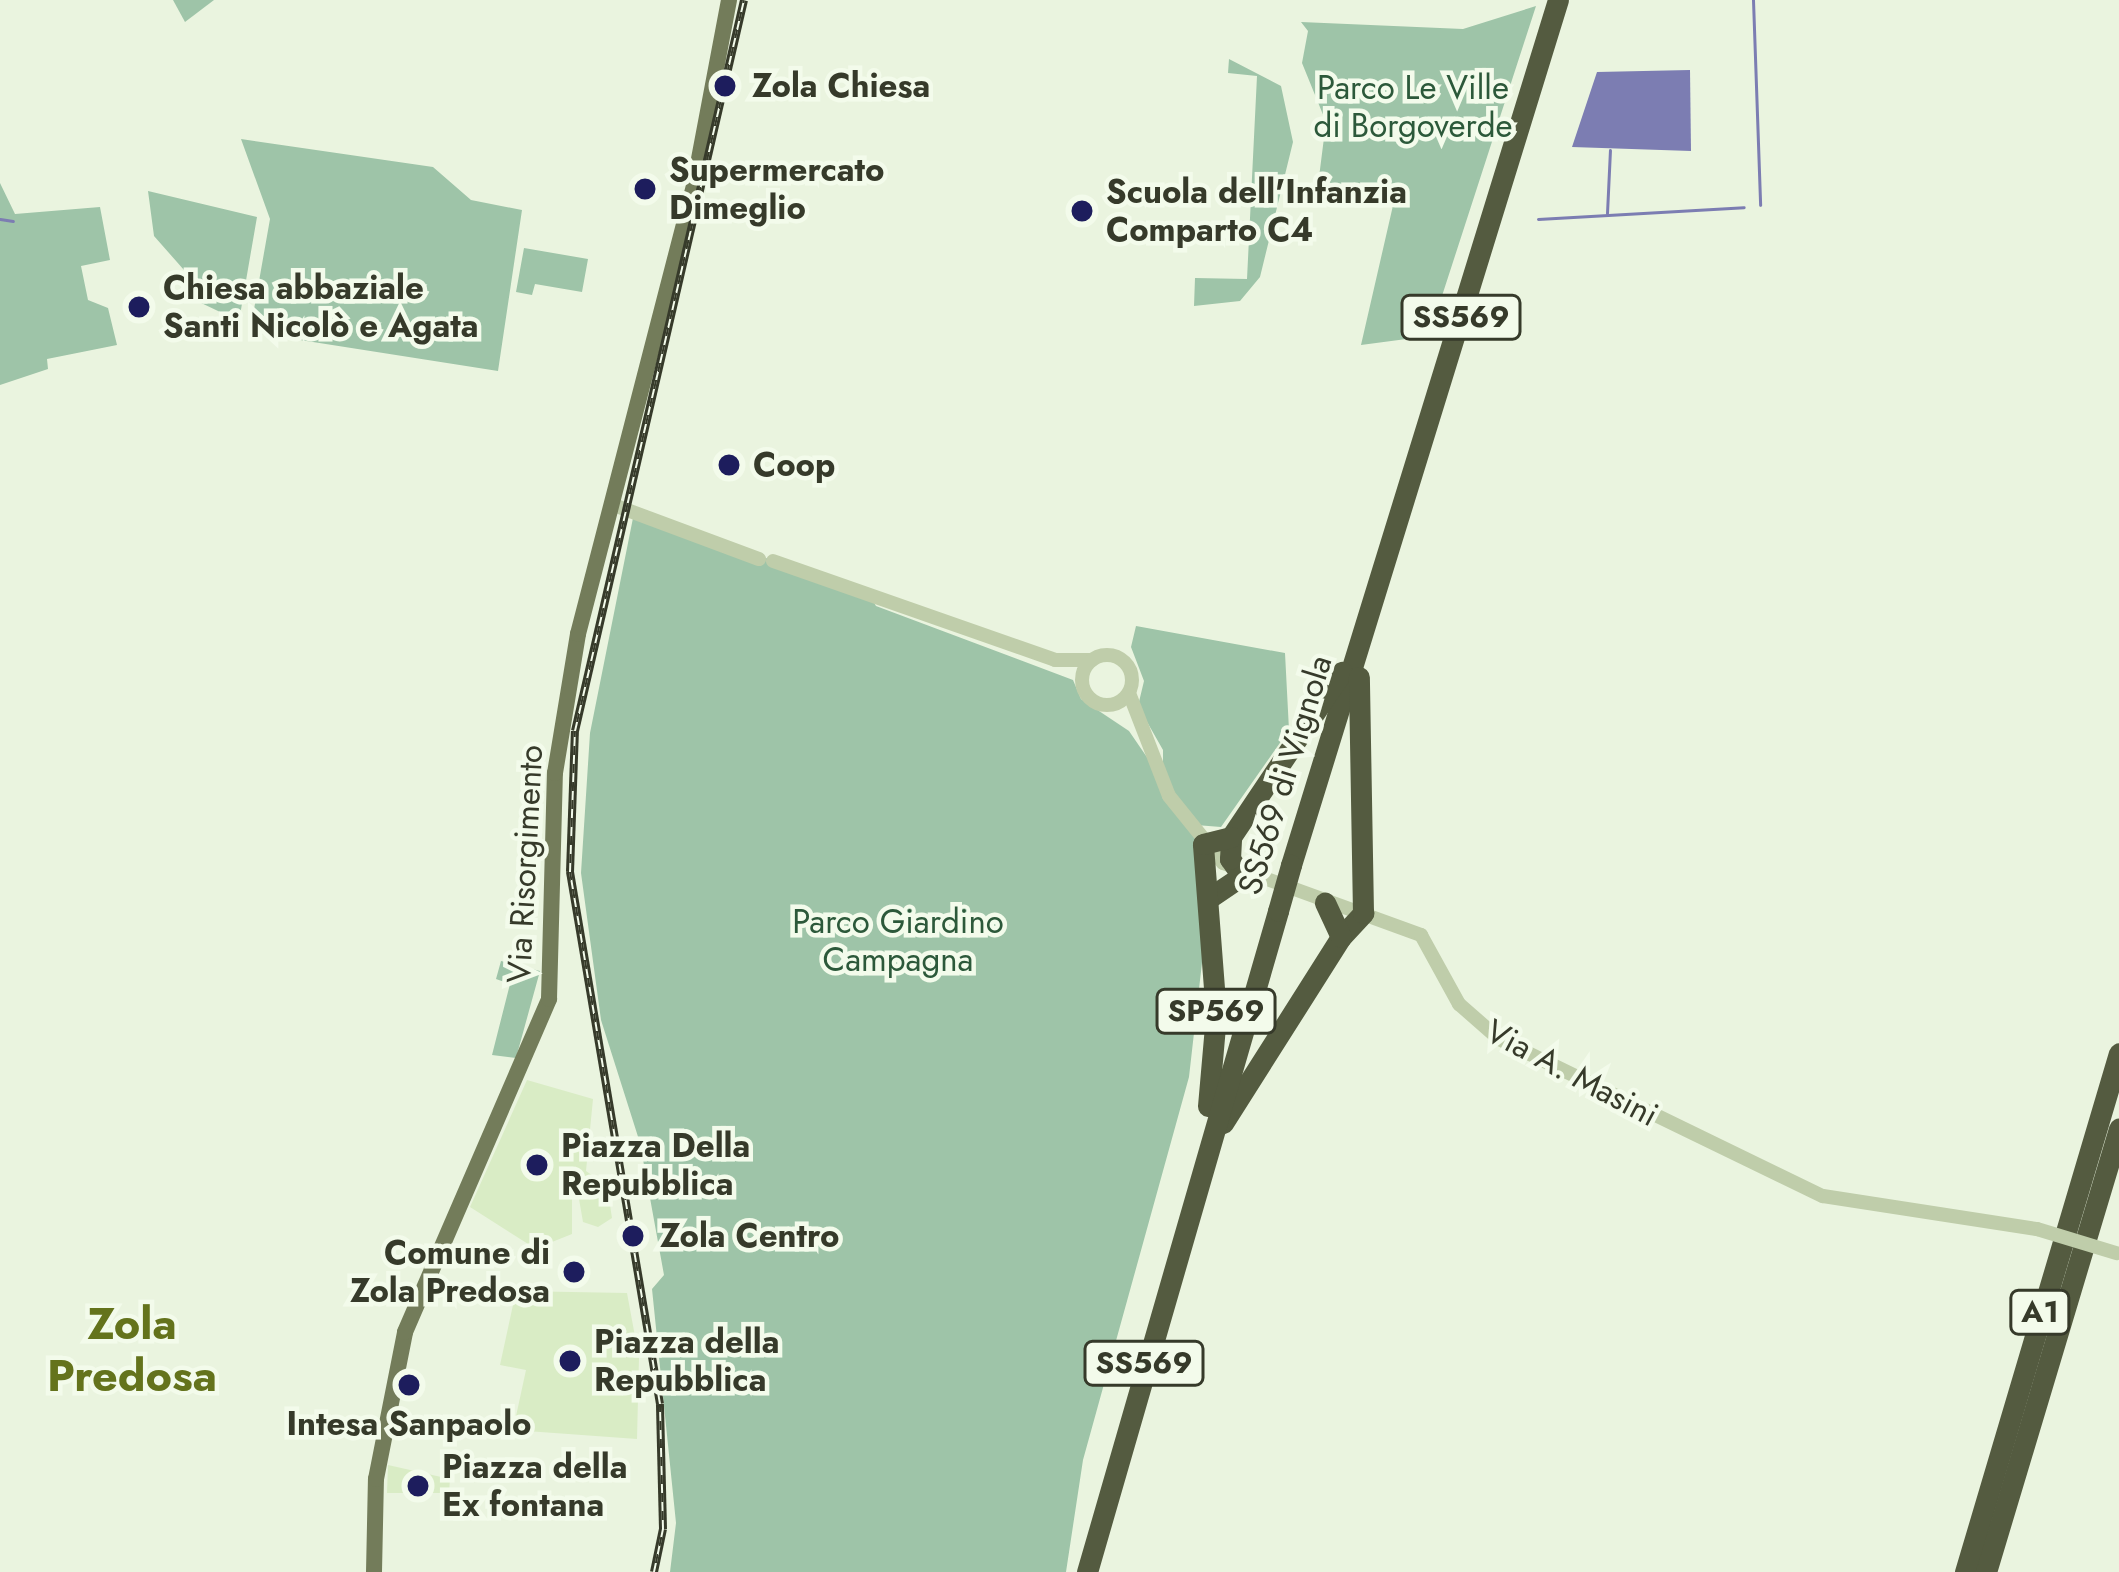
<!DOCTYPE html>
<meta charset="utf-8">
<style>
body{margin:0}
#map{position:relative;width:2119px;height:1572px;overflow:hidden;background:#eaf4df;font-family:Jost,sans-serif}
div>[style]{position:absolute}
.green>*{inset:0;background:#9ec4a8}
.plaza>*{inset:0;background:#d9ecc5}
.water>*{inset:0;background:#7c7db2}
.stream>*{height:3px;margin:-1.5px;padding:0 1.5px;transform-origin:1.5px;border-radius:1.5px;background:#7c7db2}
.minor>*{height:14px;margin:-7px;padding:0 7px;transform-origin:7px;border-radius:7px;background:#bfcdaa}
.minor>.ring{margin:-7px;padding:0;box-sizing:content-box;background:none;border:14px solid #bfcdaa;border-radius:50%}
.major>*{height:16px;margin:-8px;padding:0 8px;transform-origin:8px;border-radius:8px;background:#737c5a}
.highway>*{height:21px;margin:-10.5px;padding:0 10.5px;transform-origin:10.5px;border-radius:10.5px;background:#545b40}
.rail>*{height:8px;margin-top:-4px;transform-origin:0;background:repeating-linear-gradient(90deg,#f3fbeb 0 9px,#363a2a 0 18px);box-sizing:border-box;border-block:3px solid #363a2a}
.minor-bridge>*{height:14px;margin:-7px;padding:0 7px;transform-origin:7px;border-radius:7px;background:#bfcdaa}
.highway-bridge>*{height:21px;margin:-10.5px;padding:0 10.5px;transform-origin:10.5px;border-radius:10.5px;background:#545b40}
.dots>*{width:33px;height:33px;translate:-50% -50%;box-sizing:border-box;border:6px solid #f3fbeb;border-radius:50%}
span{translate:-50% -50%;white-space:nowrap;text-align:center;line-height:1.15;-webkit-text-stroke:9px #f3fbeb;paint-order:stroke}
.shield-label span{padding:3px 9px;background:#f3fbeb;border:3px solid;border-radius:9px;-webkit-text-stroke-width:0}
.shield-label{font-size:30px;color:#363a2a;font-weight:700}
.poi-label{font-size:33px;color:#363a2a;font-weight:700}
.left{translate:0 -50%;text-align:left}
.right{translate:-100% -50%;text-align:right}
.park-label{font-size:33px;color:#2c593a}
.street-label{font-size:33px;color:#363a2a}
.district-label{font-size:45px;color:#64731c;font-weight:700}
</style>
<div id="map">
<div class="green">
<i style="clip-path:polygon(173px 0,214px 0,185px 22px)"></i>
<i style="clip-path:polygon(1536px 6px,1429px 336px,1361px 345px,1397px 188px,1317px 193px,1326px 122px,1302px 63px,1308px 31px,1301px 22px,1463px 29px)"></i>
<i style="clip-path:polygon(1229px 59px,1281px 86px,1293px 142px,1260px 277px,1240px 301px,1194px 306px,1195px 278px,1247px 279px,1257px 76px,1228px 73px)"></i>
<i style="clip-path:polygon(241px 139px,433px 167px,471px 200px,522px 210px,498px 371px,250px 332px,270px 219px)"></i>
<i style="clip-path:polygon(0 183px,15px 214px,100px 207px,110px 260px,81px 266px,88px 300px,108px 308px,117px 345px,47px 359px,48px 369px,0 385px)"></i>
<i style="clip-path:polygon(148px 191px,257px 217px,239px 321px,197px 301px,184px 270px,154px 236px)"></i>
<i style="clip-path:polygon(524px 248px,588px 259px,582px 292px,535px 284px,532px 295px,516px 292px)"></i>
<i style="clip-path:polygon(634px 513px,868px 593px,876px 606px,1073px 680px,1081px 699px,1129px 731px,1203px 839px,1203px 954px,1189px 1077px,1083px 1460px,1066px 1572px,670px 1572px,676px 1523px,652px 1289px,664px 1275px,640px 1143px,601px 1020px,581px 873px,590px 733px)"></i>
<i style="clip-path:polygon(1136px 626px,1285px 653px,1289px 730px,1221px 827px,1196px 825px,1163px 781px,1163px 750px,1138px 706px,1144px 681px,1131px 647px)"></i>
<i style="clip-path:polygon(501px 961px,540px 971px,516px 1058px,492px 1055px,510px 984px,496px 979px)"></i>
</div>
<div class="plaza">
<i style="clip-path:polygon(527px 1080px,593px 1099px,586px 1171px,607px 1186px,612px 1218px,598px 1227px,583px 1222px,579px 1199px,572px 1198px,572px 1234px,552px 1242px,543px 1233px,536px 1249px,470px 1207px)"></i>
<i style="clip-path:polygon(516px 1291px,627px 1293px,639px 1358px,637px 1439px,513px 1430px,526px 1370px,500px 1365px)"></i>
<i style="clip-path:polygon(388px 1465px,450px 1479px,449px 1493px,387px 1493px)"></i>
</div>
<div class="water">
<i style="clip-path:polygon(1690px 70px,1691px 151px,1572px 147px,1597px 72px)"></i>
</div>
<div class="stream">
<i style="left:1753px;top:0;width:205px;rotate:88deg"></i>
<i style="left:1607px;top:213px;width:63px;rotate:-87.3deg"></i>
<i style="left:0;top:219px;width:13px;rotate:9deg"></i>
<i style="left:1538px;top:219px;width:206px;rotate:-3.3deg"></i>
</div>
<div class="minor">
<i style="left:611px;top:504px;width:158px;rotate:20.4deg"></i>
<i style="left:773px;top:561px;width:299px;rotate:19.3deg"></i>
<i style="left:1055px;top:660px;width:37px"></i>
<i class="ring" style="left:1082px;top:655px;width:36px;height:36px"></i>
<i style="left:1129px;top:693px;width:110px;rotate:68.8deg"></i>
<i style="left:1169px;top:796px;width:86px;rotate:51.1deg"></i>
<i style="left:1223px;top:863px;width:211px;rotate:20deg"></i>
<i style="left:1421px;top:935px;width:79px;rotate:61.2deg"></i>
<i style="left:1459px;top:1004px;width:53px;rotate:41.2deg"></i>
<i style="left:1499px;top:1039px;width:360px;rotate:25.9deg"></i>
<i style="left:1823px;top:1196px;width:217px;rotate:8.8deg"></i>
</div>
<div class="major">
<i style="left:374px;top:1572px;width:93px;rotate:-88.8deg"></i>
<i style="left:376px;top:1479px;width:150px;rotate:-78.8deg"></i>
<i style="left:405px;top:1332px;width:363px;rotate:-66.6deg"></i>
<i style="left:549px;top:999px;width:226px;rotate:-88.5deg"></i>
<i style="left:555px;top:773px;width:141px;rotate:-80.6deg"></i>
<i style="left:578px;top:634px;width:469px;rotate:-75.5deg"></i>
<i style="left:695px;top:180px;width:183px;rotate:-79.3deg"></i>
</div>
<div class="highway">
<i style="left:1291px;top:865px;width:905px;rotate:-72.85deg"></i>
<i style="left:1212px;top:896px;width:36px;rotate:-34deg"></i>
<i style="left:1242px;top:876px;width:21px;rotate:-125deg"></i>
<i style="left:1230px;top:859px;width:22px;rotate:-87deg"></i>
<i style="left:1231px;top:837px;width:199px;rotate:-56.1deg"></i>
<i style="left:1341px;top:937px;width:33px;rotate:-47deg"></i>
<i style="left:1363px;top:913px;width:236px;rotate:-91deg"></i>
<i style="left:1208px;top:1106px;width:92px;rotate:-85deg"></i>
<i style="left:1216px;top:1014px;width:170px;rotate:-94.4deg"></i>
<i style="left:1203px;top:844px;width:29px;rotate:-14deg"></i>
<i style="left:1223px;top:1123px;width:220px;rotate:-57.6deg"></i>
<i style="left:1341px;top:937px;width:38px;rotate:-115deg"></i>
<i style="left:1087px;top:1572px;width:688px;rotate:-73.88deg"></i>
<i style="left:1965px;top:1572px;width:541px;rotate:-73.47deg"></i>
<i style="left:1986px;top:1572px;width:463px;rotate:-73.3deg"></i>
</div>
<div class="rail">
<i style="left:654px;top:1572px;width:44px;rotate:-78.2deg"></i>
<i style="left:663px;top:1529px;width:125px;rotate:-91.4deg"></i>
<i style="left:660px;top:1404px;width:540px;rotate:-99.6deg"></i>
<i style="left:570px;top:872px;width:141px;rotate:-88deg"></i>
<i style="left:575px;top:731px;width:750px;rotate:-76.98deg"></i>
</div>
<div class="minor-bridge">
<i style="left:2037px;top:1229px;width:83px;rotate:16.9deg"></i>
</div>
<div class="highway-bridge">
<i style="left:1278px;top:911px;width:48px;rotate:-74.2deg"></i>
</div>
<div class="dots">
<i style="left:725px;top:86px;background:#1d1d5d"></i>
<i style="left:645px;top:189px;background:#1d1d5d"></i>
<i style="left:1082px;top:211px;background:#1d1d5d"></i>
<i style="left:139px;top:307px;background:#1d1d5d"></i>
<i style="left:729px;top:465px;background:#1d1d5d"></i>
<i style="left:537px;top:1165px;background:#1d1d5d"></i>
<i style="left:633px;top:1236px;background:#1d1d5d"></i>
<i style="left:574px;top:1272px;background:#1d1d5d"></i>
<i style="left:570px;top:1361px;background:#1d1d5d"></i>
<i style="left:409px;top:1385px;background:#1d1d5d"></i>
<i style="left:418px;top:1486px;background:#1d1d5d"></i>
</div>
<div class="shield-label">
<span style="left:1461px;top:317px">SS569</span>
<span style="left:1216px;top:1011px">SP569</span>
<span style="left:2040px;top:1312px">A1</span>
<span style="left:1144px;top:1363px">SS569</span>
</div>
<div class="poi-label">
<span class="left" style="left:752px;top:86px">Zola Chiesa</span>
<span class="left" style="left:669px;top:189px">Supermercato<br>Dimeglio</span>
<span class="left" style="left:1106px;top:211px">Scuola dell'Infanzia<br>Comparto C4</span>
<span class="left" style="left:163px;top:307px">Chiesa abbaziale<br>Santi Nicolò e Agata</span>
<span class="left" style="left:753px;top:465px">Coop</span>
<span class="left" style="left:561px;top:1165px">Piazza Della<br>Repubblica</span>
<span class="left" style="left:660px;top:1236px">Zola Centro</span>
<span class="right" style="left:550px;top:1272px">Comune di<br>Zola Predosa</span>
<span class="left" style="left:594px;top:1361px">Piazza della<br>Repubblica</span>
<span style="left:409px;top:1424px">Intesa Sanpaolo</span>
<span class="left" style="left:442px;top:1486px">Piazza della<br>Ex fontana</span>
</div>
<div class="park-label">
<span style="left:1413px;top:107px">Parco Le Ville<br>di Borgoverde</span>
<span style="left:898px;top:941px">Parco Giardino<br>Campagna</span>
</div>
<div class="street-label">
<span style="left:1285px;top:775px;rotate:-73deg">SS569 di Vignola</span>
<span style="left:525px;top:864px;rotate:-87deg">Via Risorgimento</span>
<span style="left:1572px;top:1073px;rotate:28deg">Via A. Masini</span>
</div>
<div class="district-label">
<span style="left:132px;top:1350px">Zola<br>Predosa</span>
</div>
</div>
